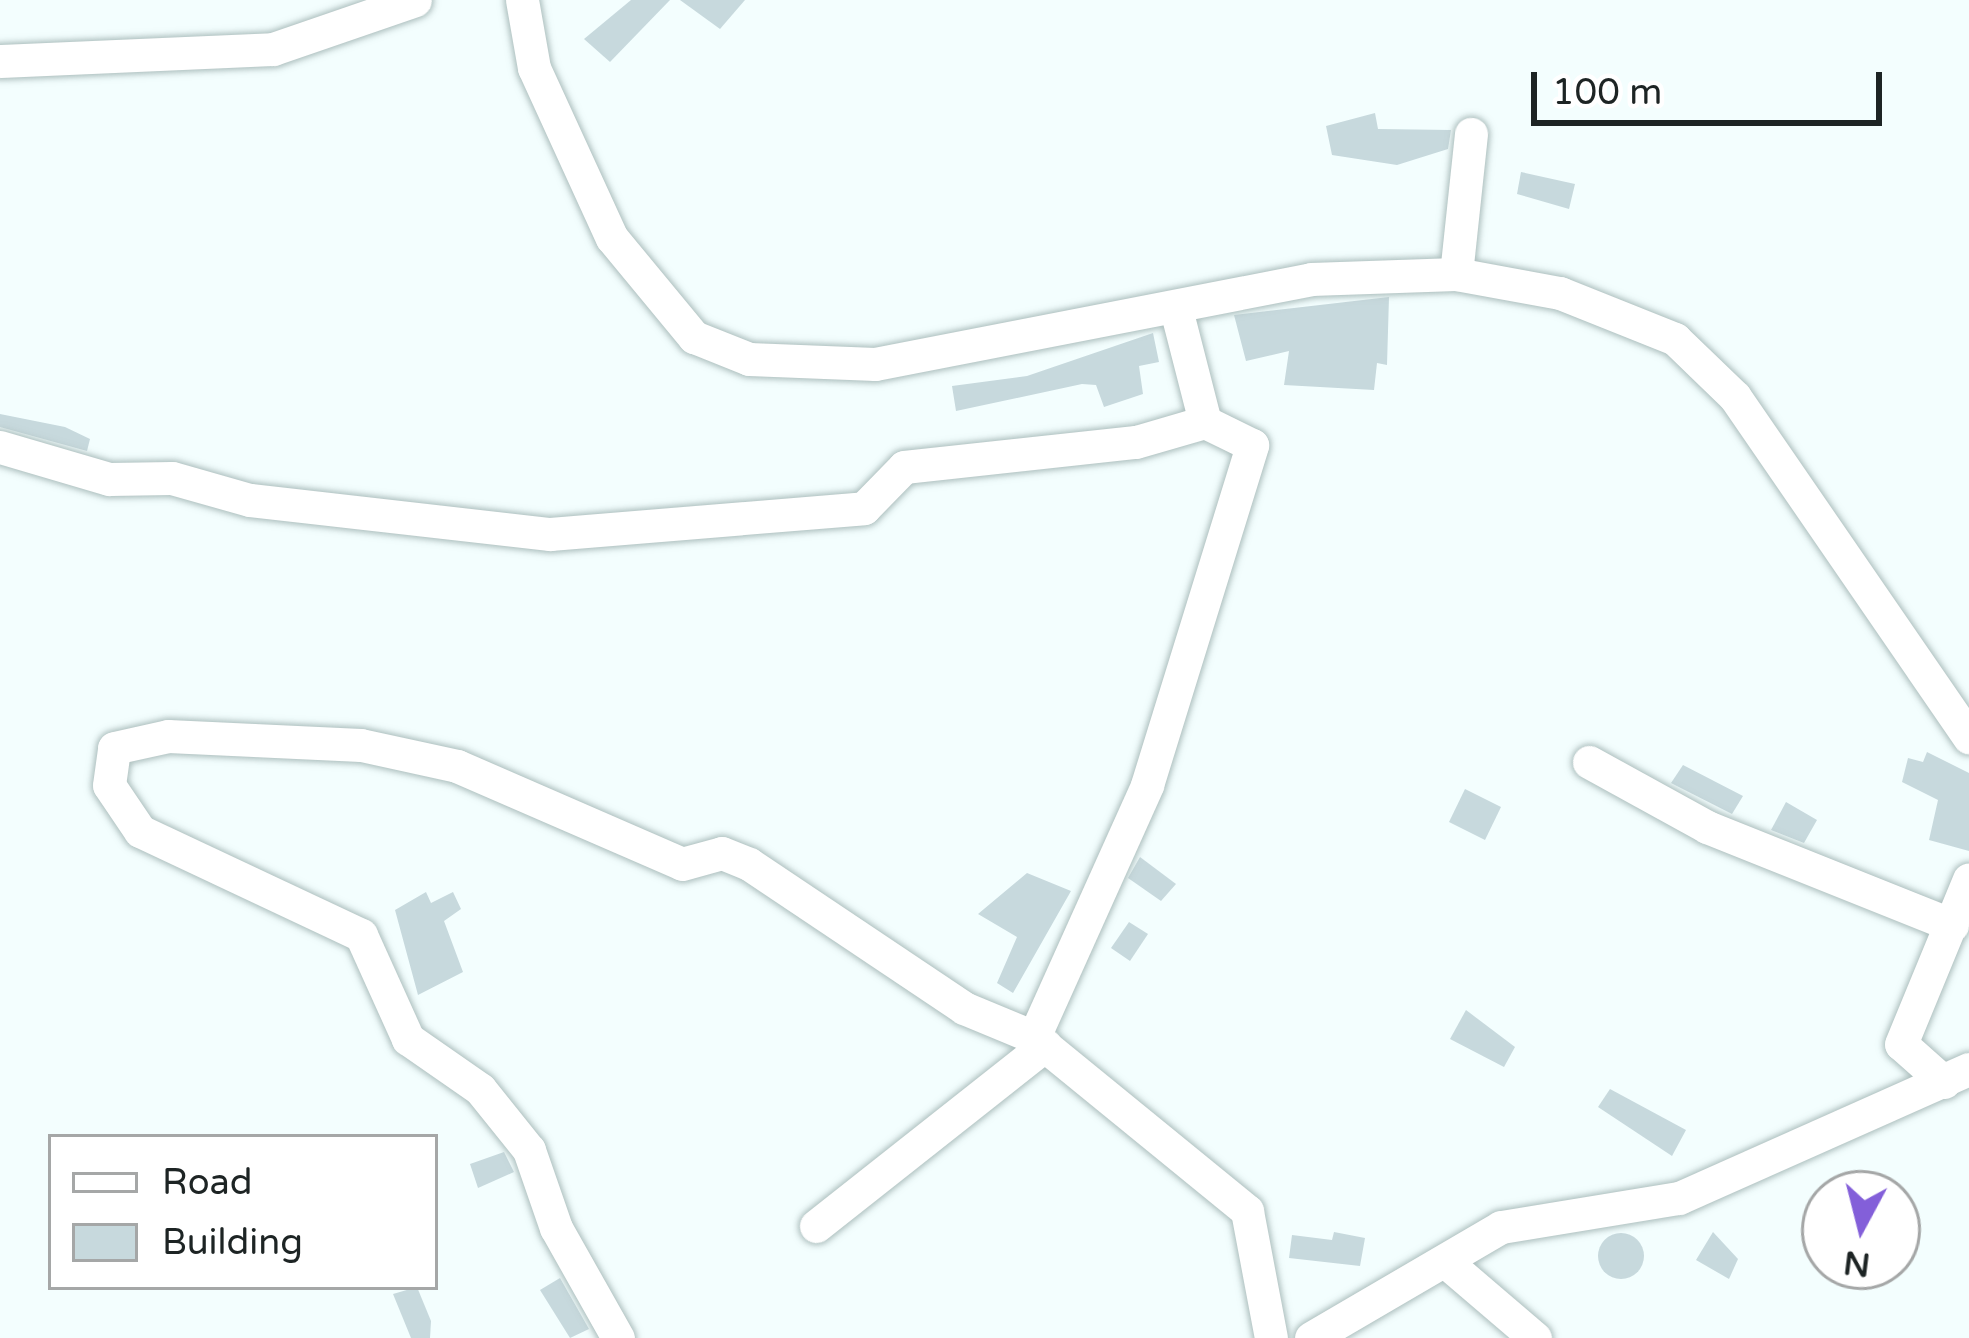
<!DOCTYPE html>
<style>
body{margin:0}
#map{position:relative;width:1969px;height:1338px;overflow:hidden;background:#f3fefe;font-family:"Varela Round",sans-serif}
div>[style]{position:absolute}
.building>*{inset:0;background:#c7d9dd}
.round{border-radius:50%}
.roads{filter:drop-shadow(0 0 3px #adbfbe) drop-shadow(0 0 3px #adbfbe)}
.minor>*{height:33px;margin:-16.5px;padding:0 16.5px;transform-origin:16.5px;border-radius:16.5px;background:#fff}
span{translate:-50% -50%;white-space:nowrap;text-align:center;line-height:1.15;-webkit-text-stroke:9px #fff;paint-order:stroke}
.legend{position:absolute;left:48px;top:1134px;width:390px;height:156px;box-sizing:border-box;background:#fff;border:3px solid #a5a7a7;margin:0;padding:15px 21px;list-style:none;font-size:36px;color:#1d2424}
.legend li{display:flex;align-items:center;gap:24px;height:60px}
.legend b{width:60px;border:3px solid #a5a7a7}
.north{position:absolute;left:1801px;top:1170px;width:120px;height:120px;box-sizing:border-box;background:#fff;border:3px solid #a5a7a7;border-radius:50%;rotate:187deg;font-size:33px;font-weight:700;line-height:48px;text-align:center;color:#1d2424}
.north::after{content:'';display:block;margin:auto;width:42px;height:54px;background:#835fd9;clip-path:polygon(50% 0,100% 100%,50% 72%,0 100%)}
.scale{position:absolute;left:1531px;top:72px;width:351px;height:54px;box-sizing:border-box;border:6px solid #1d2424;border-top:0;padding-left:15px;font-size:36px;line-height:42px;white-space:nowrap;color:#1d2424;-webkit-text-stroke:9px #fff;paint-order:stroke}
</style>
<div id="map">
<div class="building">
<i style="clip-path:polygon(631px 0,670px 0,610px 62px,584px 39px)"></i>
<i style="clip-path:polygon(680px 0,745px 0,720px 29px)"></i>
<i style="clip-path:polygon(1375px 113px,1378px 129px,1451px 130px,1448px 149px,1397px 165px,1332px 155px,1326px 126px)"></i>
<i style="clip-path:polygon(1521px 172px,1575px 184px,1569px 209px,1517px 194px)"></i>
<i style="clip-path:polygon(1389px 297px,1387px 365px,1377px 363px,1374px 390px,1284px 385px,1289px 351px,1246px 361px,1234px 315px)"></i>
<i style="clip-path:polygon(1153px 333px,1159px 362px,1139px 366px,1143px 394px,1104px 407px,1096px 385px,1082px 384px,956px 411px,952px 386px,1027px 376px)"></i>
<i style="clip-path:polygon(0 414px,65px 427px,90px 439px,87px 451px,0 427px)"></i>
<i style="clip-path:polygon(1927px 752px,1969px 773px,1969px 851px,1929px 840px,1938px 800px,1902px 782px,1908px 758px,1923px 762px)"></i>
<i style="clip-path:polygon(1683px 765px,1743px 796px,1732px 814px,1671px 783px)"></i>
<i style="clip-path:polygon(1465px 789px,1501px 807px,1485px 840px,1449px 822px)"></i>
<i style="clip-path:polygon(1786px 802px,1817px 820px,1804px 843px,1771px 830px)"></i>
<i style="clip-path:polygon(1140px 857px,1176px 884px,1161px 901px,1128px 878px)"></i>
<i style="clip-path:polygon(1027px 873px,1071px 891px,1013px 993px,997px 983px,1017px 937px,978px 914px)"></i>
<i style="clip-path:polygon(426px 892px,431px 903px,453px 892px,461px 909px,444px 921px,463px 972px,418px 995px,395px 910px)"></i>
<i style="clip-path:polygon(1129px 922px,1148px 934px,1130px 961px,1111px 948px)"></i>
<i style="clip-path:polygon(1466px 1010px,1515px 1047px,1504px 1067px,1450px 1039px)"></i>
<i style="clip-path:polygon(1610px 1089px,1686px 1130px,1672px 1156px,1598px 1107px)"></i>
<i style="clip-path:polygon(504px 1152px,514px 1172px,478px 1188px,470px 1164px)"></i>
<i style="clip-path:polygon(1334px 1232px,1365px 1238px,1360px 1266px,1289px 1258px,1292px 1235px,1332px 1240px)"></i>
<i style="clip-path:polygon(1713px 1232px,1738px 1259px,1729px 1279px,1696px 1260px)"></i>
<i class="round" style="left:1598px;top:1233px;width:46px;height:46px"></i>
<i style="clip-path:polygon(560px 1278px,589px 1329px,570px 1338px,540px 1290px)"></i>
<i style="clip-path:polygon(417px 1287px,431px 1321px,430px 1338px,411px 1338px,393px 1294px)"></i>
</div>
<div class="roads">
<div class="minor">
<i style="left:522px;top:0;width:69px;rotate:80deg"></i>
<i style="left:534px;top:68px;width:187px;rotate:65.4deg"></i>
<i style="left:612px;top:238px;width:129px;rotate:50.4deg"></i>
<i style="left:694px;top:337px;width:59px;rotate:21.8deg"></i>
<i style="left:749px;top:359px;width:126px;rotate:2.3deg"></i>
<i style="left:875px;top:364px;width:444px;rotate:-11deg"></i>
<i style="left:1311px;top:279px;width:145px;rotate:-2deg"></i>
<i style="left:1456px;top:274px;width:106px;rotate:10.4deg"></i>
<i style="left:1560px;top:293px;width:124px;rotate:21.8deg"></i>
<i style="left:1675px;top:339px;width:83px;rotate:44deg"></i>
<i style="left:1735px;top:397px;width:413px;rotate:55.5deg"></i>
<i style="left:0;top:61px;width:273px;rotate:-2.5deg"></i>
<i style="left:273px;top:49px;width:150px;rotate:-19deg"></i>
<i style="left:1456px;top:274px;width:141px;rotate:-83.9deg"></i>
<i style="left:0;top:447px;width:114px;rotate:16.4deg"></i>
<i style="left:109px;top:479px;width:63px;rotate:-0.9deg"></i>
<i style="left:172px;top:478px;width:81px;rotate:15.8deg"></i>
<i style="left:250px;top:500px;width:302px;rotate:6.5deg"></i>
<i style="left:550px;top:534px;width:315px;rotate:-4.7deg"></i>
<i style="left:864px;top:508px;width:57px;rotate:-45.7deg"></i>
<i style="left:904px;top:467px;width:233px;rotate:-6.2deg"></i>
<i style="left:1136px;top:442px;width:72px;rotate:-16.2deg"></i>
<i style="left:1589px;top:762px;width:135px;rotate:28.8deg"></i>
<i style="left:1707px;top:827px;width:264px;rotate:21.8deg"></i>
<i style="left:1034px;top:1037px;width:276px;rotate:-65.8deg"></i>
<i style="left:1147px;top:785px;width:356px;rotate:-72.8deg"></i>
<i style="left:1252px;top:445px;width:52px;rotate:-153.9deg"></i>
<i style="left:1205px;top:422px;width:117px;rotate:-104.4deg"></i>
<i style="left:1944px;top:1082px;width:57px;rotate:-138.5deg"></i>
<i style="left:1901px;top:1044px;width:178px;rotate:-67.6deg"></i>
<i style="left:816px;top:1226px;width:292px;rotate:-38.3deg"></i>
<i style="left:1446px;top:1262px;width:117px;rotate:40.5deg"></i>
<i style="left:618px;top:1338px;width:126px;rotate:-119.4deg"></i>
<i style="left:556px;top:1228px;width:83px;rotate:-109.1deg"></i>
<i style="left:529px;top:1150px;width:78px;rotate:-128.8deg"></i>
<i style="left:480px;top:1089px;width:88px;rotate:-145.2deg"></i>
<i style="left:408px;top:1039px;width:114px;rotate:-114.3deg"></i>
<i style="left:361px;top:935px;width:244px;rotate:-154.8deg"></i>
<i style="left:140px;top:831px;width:55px;rotate:-124deg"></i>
<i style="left:109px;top:785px;width:37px;rotate:-82deg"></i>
<i style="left:114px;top:748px;width:55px;rotate:-12.5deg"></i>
<i style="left:168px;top:736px;width:193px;rotate:2.7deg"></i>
<i style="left:361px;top:745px;width:98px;rotate:12.3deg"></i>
<i style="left:457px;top:766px;width:245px;rotate:23.5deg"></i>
<i style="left:682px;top:864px;width:41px;rotate:-15.4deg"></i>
<i style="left:722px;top:853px;width:29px;rotate:22deg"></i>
<i style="left:749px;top:864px;width:259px;rotate:33.8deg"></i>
<i style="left:964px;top:1008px;width:76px;rotate:22.5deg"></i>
<i style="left:1034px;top:1037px;width:275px;rotate:39.2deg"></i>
<i style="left:1247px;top:1211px;width:129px;rotate:79.3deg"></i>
<i style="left:1311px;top:1338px;width:220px;rotate:-30.3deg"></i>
<i style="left:1501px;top:1227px;width:180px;rotate:-9.3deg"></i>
<i style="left:1679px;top:1198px;width:317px;rotate:-24deg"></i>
</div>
</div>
<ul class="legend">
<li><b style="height:15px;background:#fff"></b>Road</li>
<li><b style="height:33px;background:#c7d9dd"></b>Building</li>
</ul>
<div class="north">N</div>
<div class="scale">100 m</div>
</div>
